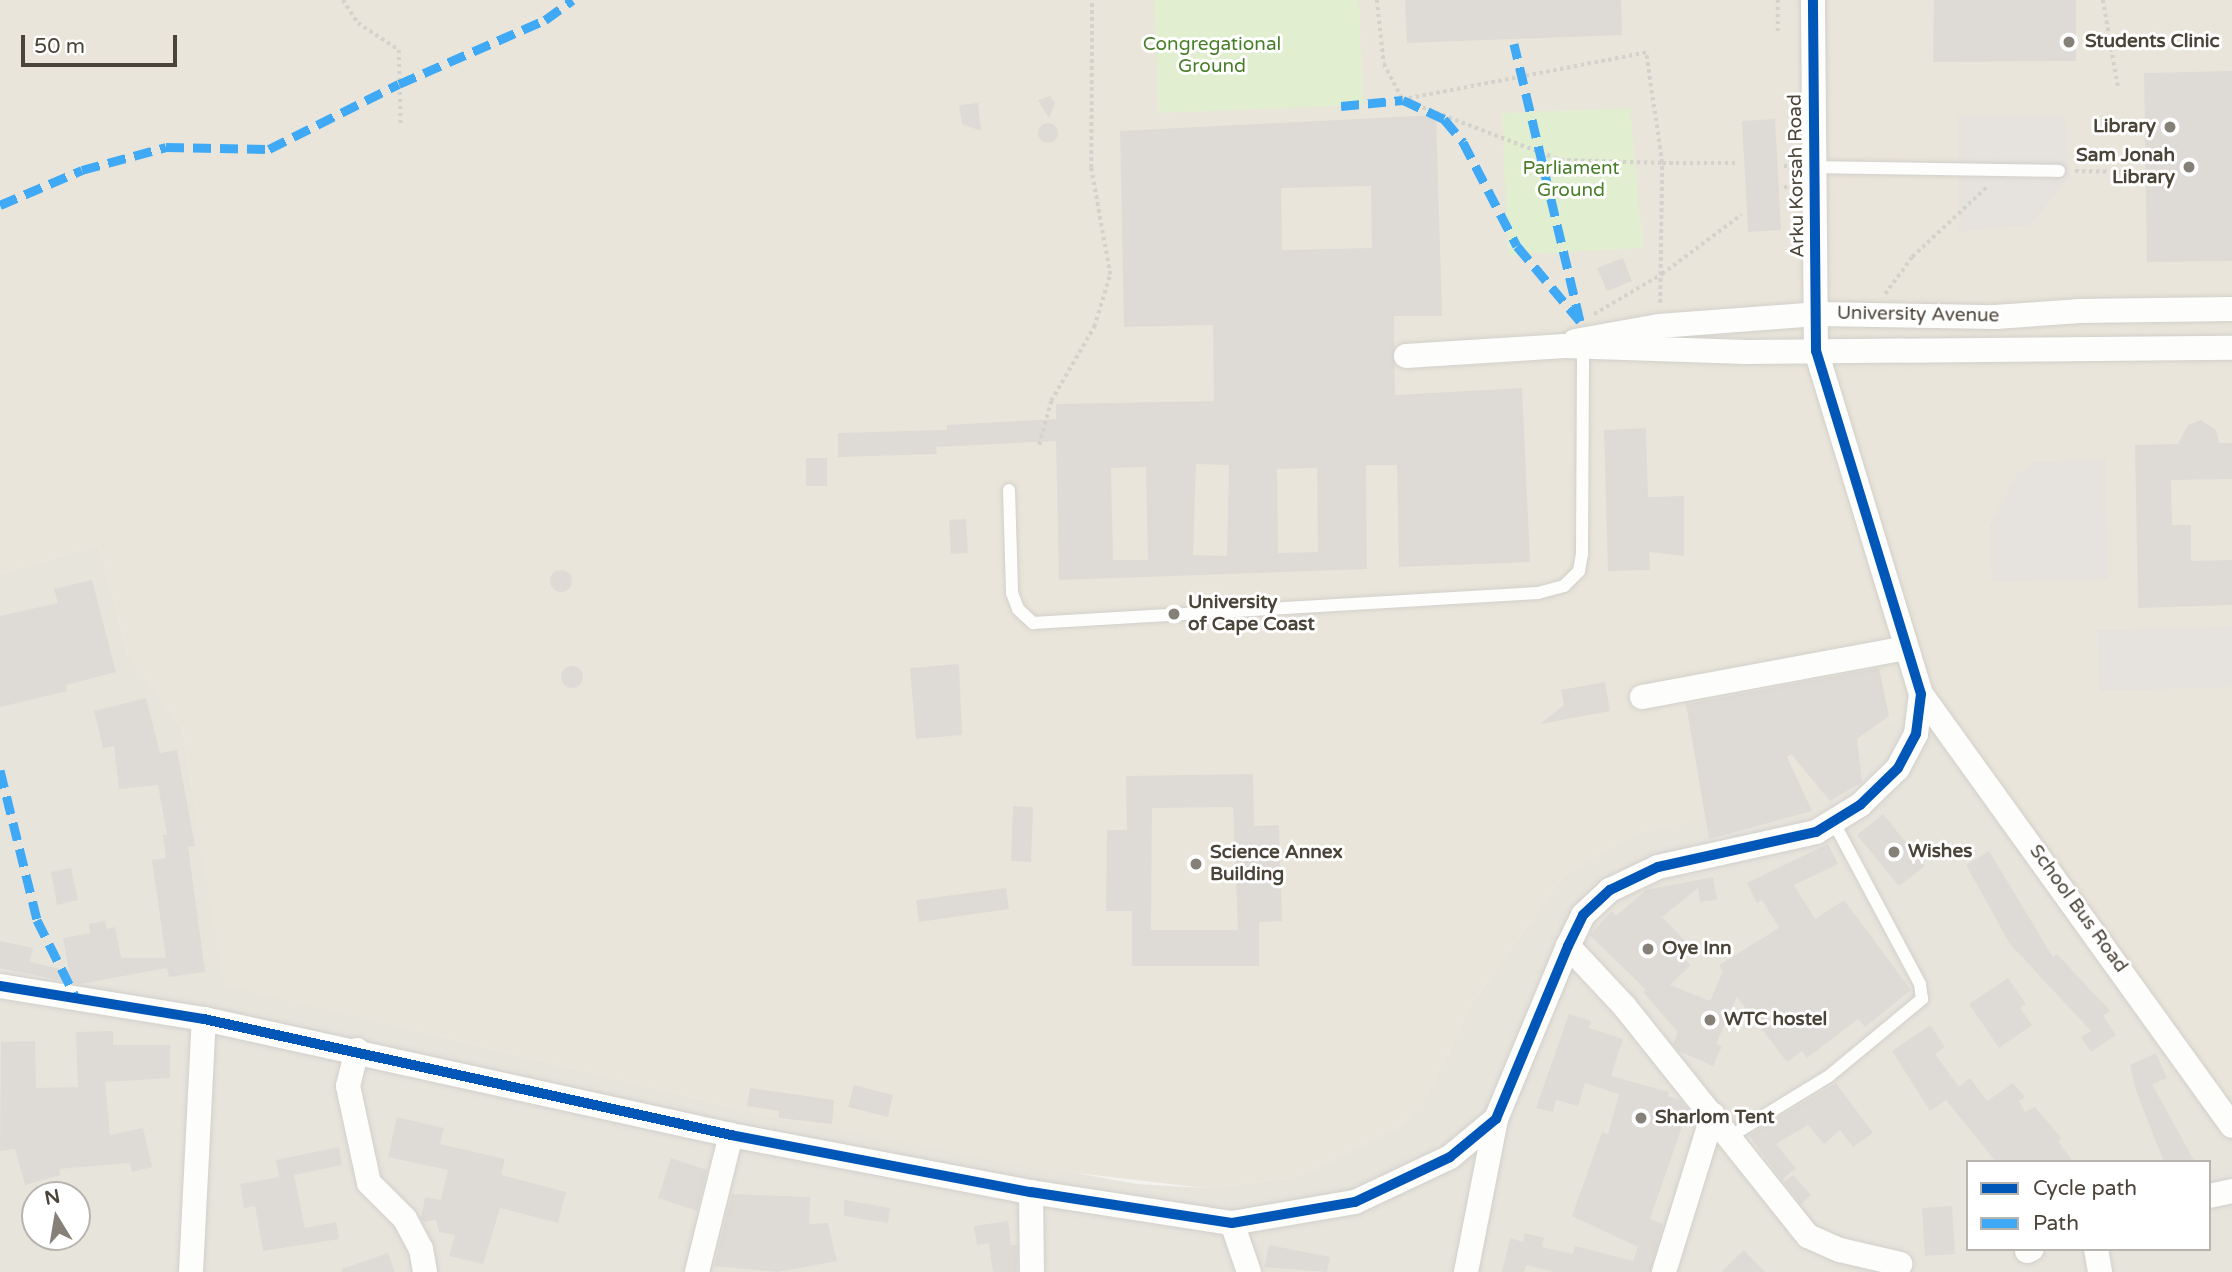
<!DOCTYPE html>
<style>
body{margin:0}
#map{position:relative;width:2232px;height:1272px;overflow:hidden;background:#f4f2ee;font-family:"Varela Round",sans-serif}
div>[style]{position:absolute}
.residential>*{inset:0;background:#e7e4dc}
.education>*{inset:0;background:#eae5da}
.green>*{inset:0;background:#e1eecf}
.parking>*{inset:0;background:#e6e3df}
.building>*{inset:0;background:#dedbd6}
.round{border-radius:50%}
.path>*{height:3.5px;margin-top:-1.75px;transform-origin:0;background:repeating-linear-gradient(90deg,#d3d2cc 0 3.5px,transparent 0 7px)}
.roads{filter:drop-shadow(0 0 2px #d2d0cb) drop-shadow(0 0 2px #d2d0cb)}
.service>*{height:12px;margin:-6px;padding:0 6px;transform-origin:6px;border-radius:6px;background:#fdfdfc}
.minor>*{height:24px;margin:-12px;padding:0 12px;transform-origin:12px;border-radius:12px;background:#fdfdfc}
.quiet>*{height:9px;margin-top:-4.5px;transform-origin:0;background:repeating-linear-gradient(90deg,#3fa9f5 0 18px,transparent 0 27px)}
.cycleway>*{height:10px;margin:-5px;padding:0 5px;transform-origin:5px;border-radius:5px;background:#0057b8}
.dots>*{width:19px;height:19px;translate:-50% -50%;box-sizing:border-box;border:4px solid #fff;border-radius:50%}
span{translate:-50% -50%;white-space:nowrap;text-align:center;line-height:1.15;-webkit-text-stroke:6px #fff;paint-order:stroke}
.poi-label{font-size:19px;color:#4b4439;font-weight:700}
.left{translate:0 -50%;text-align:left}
.right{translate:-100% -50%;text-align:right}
.park-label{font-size:19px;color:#4a7f2a}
.street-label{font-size:19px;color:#4b4439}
.legend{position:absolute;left:1966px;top:1160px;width:245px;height:91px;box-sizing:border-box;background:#fff;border:2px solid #b7b4b0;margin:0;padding:9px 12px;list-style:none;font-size:21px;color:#4b4439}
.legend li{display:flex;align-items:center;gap:14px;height:35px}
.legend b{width:35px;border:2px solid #b7b4b0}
.north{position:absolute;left:21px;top:1181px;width:70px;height:70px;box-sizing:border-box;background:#fff;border:2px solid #b7b4b0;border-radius:50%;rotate:349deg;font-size:19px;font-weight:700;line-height:28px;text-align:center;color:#4b4439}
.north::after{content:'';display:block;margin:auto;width:24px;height:32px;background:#868178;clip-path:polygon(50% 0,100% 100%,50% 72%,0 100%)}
.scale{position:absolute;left:21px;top:35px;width:156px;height:32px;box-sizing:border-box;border:4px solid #4b4439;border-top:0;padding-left:9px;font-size:21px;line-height:24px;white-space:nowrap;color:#4b4439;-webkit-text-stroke:5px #fff;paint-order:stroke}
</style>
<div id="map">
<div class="residential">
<i style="clip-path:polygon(evenodd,99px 545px,127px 653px,182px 728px,224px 984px,778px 1118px,1136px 1184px,1204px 1188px,1298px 1177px,1398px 1127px,1427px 1095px,1472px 1003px,1564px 875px,1633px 834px,1799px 798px,1869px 729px,1930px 706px,2232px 1114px,2232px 1272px,0 1272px,0 574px,99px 545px,1968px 1162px,2209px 1162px,2209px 1249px,1968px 1249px,1968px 1162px,99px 545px,35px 1195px,77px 1195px,77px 1237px,35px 1237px,35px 1195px)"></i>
</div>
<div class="education">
<i style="clip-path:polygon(0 0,2232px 0,2232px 1114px,1930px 706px,1869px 729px,1836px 774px,1799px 799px,1633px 834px,1564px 875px,1472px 1003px,1427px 1095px,1398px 1127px,1298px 1177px,1204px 1188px,1034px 1168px,778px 1118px,223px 984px,182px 728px,127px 653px,99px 545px,0 574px)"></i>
</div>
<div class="green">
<i style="clip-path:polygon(1154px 0,1359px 0,1363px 105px,1159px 113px)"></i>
<i style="clip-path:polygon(1630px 108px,1643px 248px,1508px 255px,1502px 113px)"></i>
</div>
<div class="parking">
<i style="clip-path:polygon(2065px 115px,2069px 178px,2030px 225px,1959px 232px,1958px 116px)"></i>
<i style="clip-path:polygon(2106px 459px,2108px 580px,1992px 582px,1989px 527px,2018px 473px,2035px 462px)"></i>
<i style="clip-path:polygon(2232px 626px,2232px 687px,2099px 691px,2097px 630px)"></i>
</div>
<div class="building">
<i style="clip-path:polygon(1405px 0,1621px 0,1622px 35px,1407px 43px)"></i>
<i style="clip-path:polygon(1934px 0,2076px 0,2076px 61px,1933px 62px)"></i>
<i style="clip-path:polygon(2232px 71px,2232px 261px,2147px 262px,2144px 73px)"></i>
<i style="clip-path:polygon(1050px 96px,1055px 103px,1049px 118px,1038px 100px)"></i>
<i style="clip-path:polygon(978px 103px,981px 131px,962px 124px,959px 105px)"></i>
<i style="clip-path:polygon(evenodd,1436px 115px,1442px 316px,1394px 316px,1395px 395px,1522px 388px,1530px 562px,1399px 567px,1397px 465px,1366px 465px,1367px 569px,1059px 580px,1056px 441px,936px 447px,937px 454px,838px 457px,838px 433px,947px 430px,947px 425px,1056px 419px,1056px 404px,1214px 401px,1213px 325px,1124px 327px,1120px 131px,1436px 115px,1371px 186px,1372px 248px,1282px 250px,1281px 188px,1371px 186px,1436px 115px,1196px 464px,1229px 465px,1227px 556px,1193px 555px,1196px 464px,1436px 115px,1146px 467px,1148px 560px,1113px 560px,1111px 468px,1146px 467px,1436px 115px,1317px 468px,1318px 552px,1278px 553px,1277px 469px,1317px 468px)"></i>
<i style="clip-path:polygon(1775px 119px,1781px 230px,1748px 232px,1742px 121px)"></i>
<i class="round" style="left:1038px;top:123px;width:20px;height:20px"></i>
<i style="clip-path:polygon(1623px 258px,1632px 281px,1607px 291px,1597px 268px)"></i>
<i style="clip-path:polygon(2201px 420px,2216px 430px,2219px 443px,2232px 443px,2232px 479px,2171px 480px,2172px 525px,2191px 525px,2191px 561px,2232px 560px,2232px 605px,2138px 608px,2135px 445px,2178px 444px,2188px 425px)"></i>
<i style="clip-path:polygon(1646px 428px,1648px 497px,1684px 496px,1684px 556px,1649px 552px,1650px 570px,1608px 571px,1604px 430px)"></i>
<i style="clip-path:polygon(806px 458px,827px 458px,827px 486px,806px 486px)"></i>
<i style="clip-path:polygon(966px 519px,968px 553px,951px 554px,949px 520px)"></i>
<i class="round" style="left:550px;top:570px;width:22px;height:22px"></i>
<i style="clip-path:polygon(92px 580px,116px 672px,66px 685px,67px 691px,0 707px,0 616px,58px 603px,54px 589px)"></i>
<i style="clip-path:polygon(959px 664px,962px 735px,916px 739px,910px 668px)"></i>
<i class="round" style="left:561px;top:666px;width:22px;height:22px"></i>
<i style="clip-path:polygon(1879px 668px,1889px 716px,1857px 739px,1862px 782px,1830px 801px,1791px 754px,1787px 757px,1812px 811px,1709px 839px,1686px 704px)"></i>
<i style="clip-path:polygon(1605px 682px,1610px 711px,1540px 724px,1564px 705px,1561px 690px)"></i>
<i style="clip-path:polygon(146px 698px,160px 753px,177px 750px,195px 846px,188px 847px,205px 972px,169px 977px,167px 968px,80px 984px,0 968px,0 941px,33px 948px,30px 962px,69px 971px,63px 938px,90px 933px,89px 924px,105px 921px,107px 929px,115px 927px,121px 958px,166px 958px,152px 860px,166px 858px,163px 835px,167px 835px,158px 785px,119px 789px,114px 746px,103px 748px,94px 711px)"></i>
<i style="clip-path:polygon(evenodd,1253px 774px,1254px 826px,1279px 825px,1282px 921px,1259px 922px,1259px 966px,1132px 966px,1132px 911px,1106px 911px,1107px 830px,1127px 830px,1126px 776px,1253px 774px,1233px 807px,1238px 930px,1151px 930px,1152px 808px,1233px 807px)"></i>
<i style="clip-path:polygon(1013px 806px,1033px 807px,1031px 862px,1011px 861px)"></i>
<i style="clip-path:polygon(1883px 814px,1925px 866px,1899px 886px,1857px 835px)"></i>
<i style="clip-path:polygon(1828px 844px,1838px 864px,1794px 885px,1815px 919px,1844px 900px,1911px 990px,1865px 1027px,1858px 1019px,1807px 1058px,1802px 1051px,1787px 1062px,1737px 997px,1716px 1044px,1722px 1046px,1713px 1066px,1679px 1051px,1673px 1044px,1678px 1032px,1643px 992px,1646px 990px,1590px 935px,1612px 911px,1616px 916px,1646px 890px,1713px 877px,1717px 900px,1700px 902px,1698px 888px,1662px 917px,1687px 943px,1678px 952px,1691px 965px,1670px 985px,1710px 1001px,1723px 971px,1719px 965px,1779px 928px,1762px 900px,1757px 903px,1747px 883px)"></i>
<i style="clip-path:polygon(1989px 851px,2053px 957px,2057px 954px,2110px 1011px,2103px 1016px,2116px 1035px,2091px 1052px,2081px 1037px,2091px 1031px,2010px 944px,1966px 865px)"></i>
<i style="clip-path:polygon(71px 868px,78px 900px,57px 905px,51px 872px)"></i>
<i style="clip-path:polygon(1006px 888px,1009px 909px,919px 922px,916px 900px)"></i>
<i style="clip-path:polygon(2008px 978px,2026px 1004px,2020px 1008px,2032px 1025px,1999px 1048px,1969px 1004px)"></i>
<i style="clip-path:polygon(1569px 1014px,1591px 1021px,1589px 1028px,1623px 1039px,1611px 1076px,1669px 1092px,1668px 1096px,1680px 1100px,1688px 1109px,1650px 1219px,1663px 1224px,1650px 1272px,1554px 1272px,1526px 1265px,1524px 1272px,1502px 1272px,1510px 1238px,1523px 1242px,1525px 1233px,1544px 1238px,1542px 1247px,1573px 1254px,1575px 1246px,1633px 1261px,1638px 1247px,1572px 1216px,1602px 1132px,1608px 1134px,1619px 1094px,1585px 1083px,1578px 1106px,1556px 1100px,1553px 1112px,1536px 1108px)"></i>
<i style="clip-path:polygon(1930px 1025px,1945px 1047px,1935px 1054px,1959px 1087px,1970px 1078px,1987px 1101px,2013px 1083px,2025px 1097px,2019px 1101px,2025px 1112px,2035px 1107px,2061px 1138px,2058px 1141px,2073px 1162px,1996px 1162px,1946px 1100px,1930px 1111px,1892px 1051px)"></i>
<i style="clip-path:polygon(113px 1031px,113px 1045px,170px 1045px,170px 1078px,105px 1082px,110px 1135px,143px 1128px,152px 1167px,132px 1172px,130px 1163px,59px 1169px,60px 1175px,25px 1185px,15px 1149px,0 1151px,1px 1042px,35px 1041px,36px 1088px,78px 1087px,76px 1032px)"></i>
<i style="clip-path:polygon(2156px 1053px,2167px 1078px,2152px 1084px,2195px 1162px,2164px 1162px,2136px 1091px,2130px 1065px)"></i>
<i style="clip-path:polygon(1836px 1083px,1873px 1133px,1853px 1147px,1840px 1130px,1824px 1144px,1808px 1125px,1776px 1144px,1796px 1168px,1782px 1180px,1749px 1135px)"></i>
<i style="clip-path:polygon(854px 1085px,893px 1095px,888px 1117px,848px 1107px)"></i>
<i style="clip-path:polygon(750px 1088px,834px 1100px,832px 1124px,779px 1118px,779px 1111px,747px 1106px)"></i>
<i style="clip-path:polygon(397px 1117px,444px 1128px,440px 1144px,505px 1159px,501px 1175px,566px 1192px,558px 1223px,500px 1208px,483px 1264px,449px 1256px,455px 1235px,439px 1232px,436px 1220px,424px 1222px,421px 1218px,425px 1197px,441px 1200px,448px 1170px,388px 1157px)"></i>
<i style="clip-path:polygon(339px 1147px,342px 1165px,294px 1175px,305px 1228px,336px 1222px,339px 1239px,263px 1251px,255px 1206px,244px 1208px,240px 1184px,279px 1177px,276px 1160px)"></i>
<i style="clip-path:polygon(671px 1158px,707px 1170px,697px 1211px,658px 1198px)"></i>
<i style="clip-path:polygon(1793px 1175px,1811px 1195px,1801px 1204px,1784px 1182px)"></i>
<i style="clip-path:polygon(732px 1194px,810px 1197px,809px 1224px,828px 1223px,837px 1261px,777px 1272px,714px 1266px)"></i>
<i style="clip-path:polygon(844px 1200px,890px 1208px,888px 1223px,844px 1216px)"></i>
<i style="clip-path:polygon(1952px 1206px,1955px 1254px,1925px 1256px,1922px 1208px)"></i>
<i style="clip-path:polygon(1008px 1221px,1011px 1245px,1017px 1245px,1017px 1272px,993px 1272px,989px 1243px,977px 1245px,974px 1226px)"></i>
<i style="clip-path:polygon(1269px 1245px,1330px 1257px,1327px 1272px,1264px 1267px)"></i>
<i style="clip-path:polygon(1744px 1250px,1765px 1272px,1721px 1272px)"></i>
<i style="clip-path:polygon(388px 1253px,395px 1272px,342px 1272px,342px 1269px)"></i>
</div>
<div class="path">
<i style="left:343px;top:0;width:27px;rotate:57deg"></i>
<i style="left:358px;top:23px;width:49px;rotate:33.4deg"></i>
<i style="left:399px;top:50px;width:76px;rotate:88.5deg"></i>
<i style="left:1377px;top:0;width:64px;rotate:83.8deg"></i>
<i style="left:1384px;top:64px;width:41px;rotate:62.2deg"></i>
<i style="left:1778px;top:0;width:33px;rotate:90deg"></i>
<i style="left:2103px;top:0;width:88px;rotate:80.2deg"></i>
<i style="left:1784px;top:166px;width:11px"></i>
<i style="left:2075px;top:171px;width:58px;rotate:1deg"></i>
<i style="left:1784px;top:188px;width:12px;rotate:-31deg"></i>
<i style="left:1885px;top:294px;width:46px;rotate:-53.9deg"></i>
<i style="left:1912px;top:257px;width:104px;rotate:-43.1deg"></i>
<i style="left:1660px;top:303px;width:140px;rotate:-89.2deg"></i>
<i style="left:1662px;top:163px;width:111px;rotate:-98.3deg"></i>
<i style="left:1646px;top:53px;width:248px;rotate:169.1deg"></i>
<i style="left:1403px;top:100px;width:168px;rotate:20.9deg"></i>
<i style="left:1560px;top:160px;width:102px;rotate:1.7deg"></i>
<i style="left:1662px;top:163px;width:73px"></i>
<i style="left:1594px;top:314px;width:79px;rotate:-30.5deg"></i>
<i style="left:1662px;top:274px;width:99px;rotate:-36.8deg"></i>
<i style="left:1039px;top:445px;width:46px;rotate:-74.7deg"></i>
<i style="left:1051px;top:401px;width:86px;rotate:-59.8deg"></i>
<i style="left:1094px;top:327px;width:54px;rotate:-72.9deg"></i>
<i style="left:1110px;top:275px;width:109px;rotate:-100.1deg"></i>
<i style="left:1091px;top:168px;width:168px;rotate:-89.7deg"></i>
</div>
<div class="roads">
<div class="service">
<i style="left:1815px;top:167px;width:244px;rotate:0.9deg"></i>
<i style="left:1009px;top:490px;width:103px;rotate:88.3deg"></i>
<i style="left:1012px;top:593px;width:17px;rotate:69deg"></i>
<i style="left:1018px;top:609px;width:21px;rotate:43deg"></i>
<i style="left:1033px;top:623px;width:506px;rotate:-3.4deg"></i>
<i style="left:1538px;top:593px;width:27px;rotate:-15deg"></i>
<i style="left:1564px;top:586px;width:21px;rotate:-45deg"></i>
<i style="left:1579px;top:571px;width:17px;rotate:-80deg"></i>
<i style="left:1582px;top:554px;width:211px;rotate:-89.7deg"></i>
<i style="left:1731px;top:1136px;width:115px;rotate:-31.5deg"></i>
<i style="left:1829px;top:1076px;width:121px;rotate:-39.6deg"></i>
<i style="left:1922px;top:999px;width:15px;rotate:-98deg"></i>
<i style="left:1920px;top:984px;width:185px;rotate:-118.1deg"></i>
</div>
<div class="minor">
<i style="left:1575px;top:341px;width:85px;rotate:-10.1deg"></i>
<i style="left:1659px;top:326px;width:158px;rotate:-4.3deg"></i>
<i style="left:1817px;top:314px;width:179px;rotate:1deg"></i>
<i style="left:1996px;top:317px;width:84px;rotate:-4.1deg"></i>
<i style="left:2080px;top:311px;width:152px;rotate:-0.8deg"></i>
<i style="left:1406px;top:356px;width:159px;rotate:-3.6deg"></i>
<i style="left:1565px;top:346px;width:181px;rotate:1.9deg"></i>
<i style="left:1746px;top:352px;width:486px;rotate:-0.5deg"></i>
<i style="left:1921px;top:694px;width:532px;rotate:54.25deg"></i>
<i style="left:1642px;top:697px;width:269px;rotate:-10.5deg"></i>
<i style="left:1568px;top:946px;width:83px;rotate:46.9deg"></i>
<i style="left:1625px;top:1007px;width:293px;rotate:51.4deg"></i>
<i style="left:1808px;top:1236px;width:35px;rotate:24deg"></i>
<i style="left:1840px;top:1250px;width:62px;rotate:13.1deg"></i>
<i style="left:0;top:986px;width:207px;rotate:9.2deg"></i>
<i style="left:204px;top:1019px;width:540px;rotate:12.41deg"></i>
<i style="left:731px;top:1135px;width:305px;rotate:10.8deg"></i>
<i style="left:1031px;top:1192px;width:203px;rotate:8.8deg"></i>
<i style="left:1232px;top:1223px;width:125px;rotate:-9.7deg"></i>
<i style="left:1355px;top:1202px;width:105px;rotate:-25.3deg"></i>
<i style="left:1450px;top:1157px;width:60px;rotate:-39.6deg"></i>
<i style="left:1496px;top:1119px;width:187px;rotate:-67.4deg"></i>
<i style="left:1568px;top:946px;width:34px;rotate:-64deg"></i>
<i style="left:1583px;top:915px;width:37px;rotate:-43deg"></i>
<i style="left:1610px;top:890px;width:53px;rotate:-25.6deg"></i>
<i style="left:1658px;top:867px;width:162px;rotate:-12.5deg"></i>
<i style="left:1816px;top:832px;width:52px;rotate:-31.5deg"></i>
<i style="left:1860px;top:805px;width:53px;rotate:-44.2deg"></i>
<i style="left:1898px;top:768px;width:38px;rotate:-62deg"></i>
<i style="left:1916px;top:734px;width:40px;rotate:-82.9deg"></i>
<i style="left:1921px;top:694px;width:359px;rotate:-107deg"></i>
<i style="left:1816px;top:351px;width:351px;rotate:-90.5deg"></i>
<i style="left:357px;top:1050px;width:37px;rotate:104deg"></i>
<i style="left:348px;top:1086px;width:99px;rotate:77.8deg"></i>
<i style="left:369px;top:1183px;width:51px;rotate:45deg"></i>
<i style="left:405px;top:1219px;width:34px;rotate:62deg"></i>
<i style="left:421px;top:1249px;width:23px;rotate:80deg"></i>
<i style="left:1031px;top:1192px;width:80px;rotate:89.3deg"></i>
<i style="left:2209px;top:1196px;width:24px;rotate:-12deg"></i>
<i style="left:1232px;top:1223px;width:52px;rotate:70.9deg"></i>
<i style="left:2096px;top:1249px;width:23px;rotate:80deg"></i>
<i style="left:2027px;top:1251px;width:5px;rotate:-22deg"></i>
<i style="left:191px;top:1272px;width:253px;rotate:-87.1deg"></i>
<i style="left:697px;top:1272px;width:141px;rotate:-76.1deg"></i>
<i style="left:1466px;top:1272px;width:156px;rotate:-78.9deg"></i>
<i style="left:1664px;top:1272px;width:165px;rotate:-72.8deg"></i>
</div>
</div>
<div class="quiet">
<i style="left:1341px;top:106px;width:62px;rotate:-5.5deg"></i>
<i style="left:1403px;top:100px;width:45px;rotate:24.9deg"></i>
<i style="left:1444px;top:119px;width:30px;rotate:50deg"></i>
<i style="left:1463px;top:142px;width:117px;rotate:62.6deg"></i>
<i style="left:1517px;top:246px;width:98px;rotate:50deg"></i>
<i style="left:1580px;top:321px;width:285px;rotate:-103.4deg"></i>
<i style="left:0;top:205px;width:89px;rotate:-23.1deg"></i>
<i style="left:82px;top:170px;width:87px;rotate:-15.3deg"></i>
<i style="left:166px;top:147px;width:103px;rotate:1.1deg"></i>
<i style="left:269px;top:149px;width:145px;rotate:-26.6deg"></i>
<i style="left:399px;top:84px;width:159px;rotate:-23.7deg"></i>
<i style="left:545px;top:20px;width:34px;rotate:-36deg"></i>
<i style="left:0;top:770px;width:154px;rotate:76.1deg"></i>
<i style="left:37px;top:920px;width:87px;rotate:63.4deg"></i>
</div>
<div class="cycleway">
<i style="left:0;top:986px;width:207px;rotate:9.2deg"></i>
<i style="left:204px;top:1019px;width:540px;rotate:12.41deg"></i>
<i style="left:731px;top:1135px;width:305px;rotate:10.8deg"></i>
<i style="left:1031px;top:1192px;width:203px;rotate:8.8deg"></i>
<i style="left:1232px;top:1223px;width:125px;rotate:-9.7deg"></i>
<i style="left:1355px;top:1202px;width:105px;rotate:-25.3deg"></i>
<i style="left:1450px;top:1157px;width:60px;rotate:-39.6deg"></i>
<i style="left:1496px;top:1119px;width:187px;rotate:-67.4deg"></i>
<i style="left:1568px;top:946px;width:34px;rotate:-64deg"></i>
<i style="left:1583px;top:915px;width:37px;rotate:-43deg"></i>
<i style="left:1610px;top:890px;width:53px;rotate:-25.6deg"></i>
<i style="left:1658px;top:867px;width:162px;rotate:-12.5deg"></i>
<i style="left:1816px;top:832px;width:52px;rotate:-31.5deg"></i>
<i style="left:1860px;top:805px;width:53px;rotate:-44.2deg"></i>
<i style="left:1898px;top:768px;width:38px;rotate:-62deg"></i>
<i style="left:1916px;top:734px;width:40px;rotate:-82.9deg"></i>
<i style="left:1921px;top:694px;width:359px;rotate:-107deg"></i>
<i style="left:1816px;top:351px;width:351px;rotate:-90.5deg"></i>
</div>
<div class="dots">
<i style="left:2069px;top:42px;background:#868178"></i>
<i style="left:2170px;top:127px;background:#868178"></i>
<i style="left:2189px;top:167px;background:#868178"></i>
<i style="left:1174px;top:614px;background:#868178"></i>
<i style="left:1894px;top:852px;background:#868178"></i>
<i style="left:1196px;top:864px;background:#868178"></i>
<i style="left:1648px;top:949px;background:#868178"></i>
<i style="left:1710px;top:1020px;background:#868178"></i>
<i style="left:1641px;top:1118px;background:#868178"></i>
</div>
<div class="poi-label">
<span class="left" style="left:2085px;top:42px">Students Clinic</span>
<span class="right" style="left:2156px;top:127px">Library</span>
<span class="right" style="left:2175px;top:167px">Sam Jonah<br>Library</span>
<span class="left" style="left:1188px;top:614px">University<br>of Cape Coast</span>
<span class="left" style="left:1908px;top:852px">Wishes</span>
<span class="left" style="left:1210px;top:864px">Science Annex<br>Building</span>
<span class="left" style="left:1662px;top:949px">Oye Inn</span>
<span class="left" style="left:1724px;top:1020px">WTC hostel</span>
<span class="left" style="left:1655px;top:1118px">Sharlom Tent</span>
</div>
<div class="park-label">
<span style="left:1212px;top:56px">Congregational<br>Ground</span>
<span style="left:1571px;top:180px">Parliament<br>Ground</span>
</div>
<div class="street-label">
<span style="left:1797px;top:176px;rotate:-91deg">Arku Korsah Road</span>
<span style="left:1918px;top:315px;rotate:1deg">University Avenue</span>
<span style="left:2078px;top:909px;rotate:54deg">School Bus Road</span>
</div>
<ul class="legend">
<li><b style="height:9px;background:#0057b8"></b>Cycle path</li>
<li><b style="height:9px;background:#3fa9f5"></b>Path</li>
</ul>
<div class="north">N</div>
<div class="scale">50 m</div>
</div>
